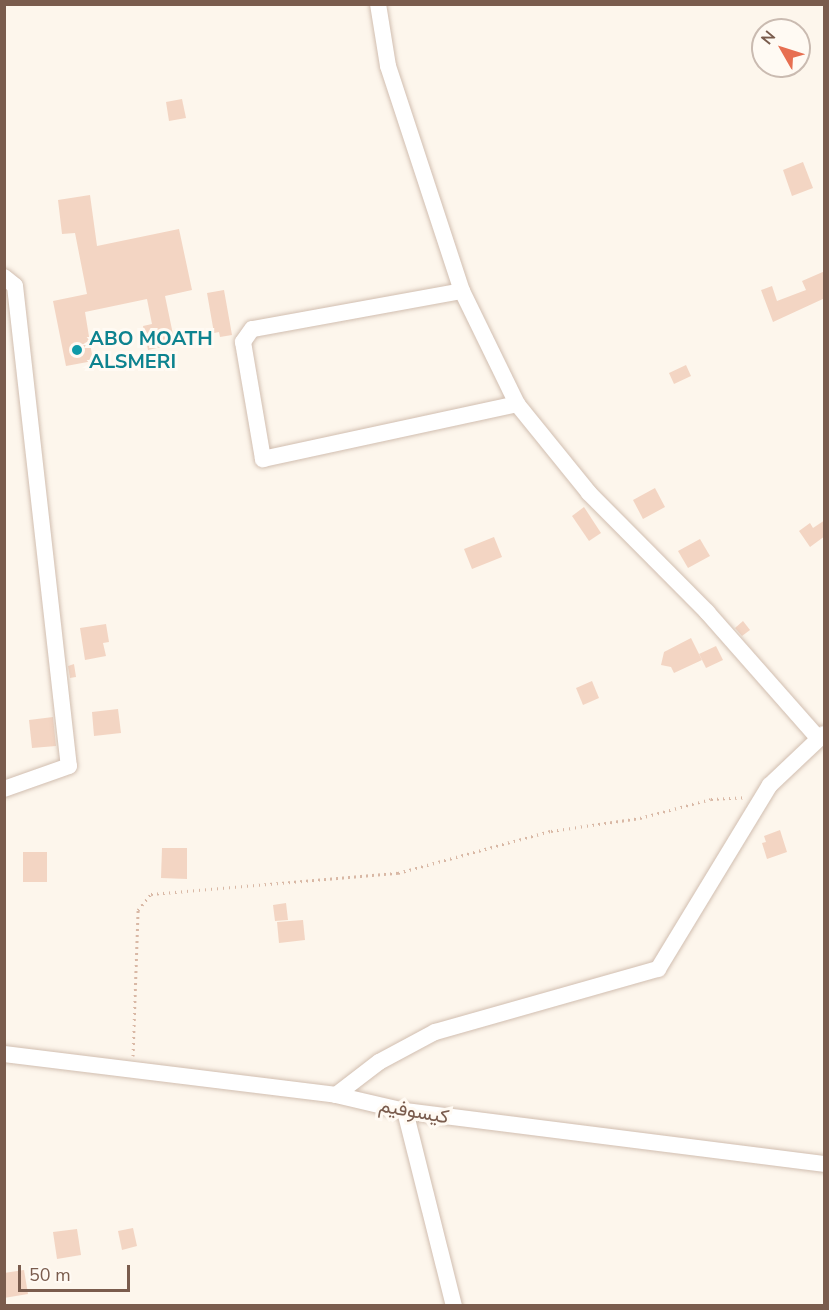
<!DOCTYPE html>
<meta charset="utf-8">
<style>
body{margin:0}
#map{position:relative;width:829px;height:1310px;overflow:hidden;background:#fdf6ec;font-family:"Nunito Sans",Vazirmatn,sans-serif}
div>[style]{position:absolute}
.building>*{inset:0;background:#f3d5c3}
.path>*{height:3px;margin-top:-1.5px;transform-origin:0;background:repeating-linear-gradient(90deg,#d9b8a5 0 1.5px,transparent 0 6px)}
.roads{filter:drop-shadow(0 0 2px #d1beb0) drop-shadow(0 0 2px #d1beb0)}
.minor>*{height:16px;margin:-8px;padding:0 8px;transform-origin:8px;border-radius:8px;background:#fff}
.dots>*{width:16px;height:16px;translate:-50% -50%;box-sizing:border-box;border:3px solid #fffaf3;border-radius:50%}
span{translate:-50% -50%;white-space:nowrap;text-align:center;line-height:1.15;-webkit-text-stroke:6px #fffaf3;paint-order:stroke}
.culture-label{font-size:20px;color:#0d838f;font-weight:700}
.left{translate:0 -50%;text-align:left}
.street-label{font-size:20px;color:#7a5c4d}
.frame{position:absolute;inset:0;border:6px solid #7a5c4d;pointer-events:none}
.north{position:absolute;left:751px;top:18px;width:60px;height:60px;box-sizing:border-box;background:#fffaf3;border:2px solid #cabbb1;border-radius:50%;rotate:309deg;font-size:16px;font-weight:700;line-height:24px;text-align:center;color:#7a5c4d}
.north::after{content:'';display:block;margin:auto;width:21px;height:27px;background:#e76f51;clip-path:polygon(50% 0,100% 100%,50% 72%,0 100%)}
.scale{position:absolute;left:18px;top:1265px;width:112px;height:27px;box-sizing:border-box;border:3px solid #7a5c4d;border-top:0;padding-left:8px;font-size:18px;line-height:21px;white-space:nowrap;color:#7a5c4d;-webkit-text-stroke:4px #fffaf3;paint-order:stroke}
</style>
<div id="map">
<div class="building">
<i style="clip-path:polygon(182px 99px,186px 118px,169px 121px,166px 102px)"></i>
<i style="clip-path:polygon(803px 162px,813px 188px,792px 196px,783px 170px)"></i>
<i style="clip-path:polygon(90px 195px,97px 246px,179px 229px,192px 290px,165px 296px,175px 344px,148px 350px,143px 326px,152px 324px,147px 299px,85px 312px,93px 361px,66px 366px,53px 301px,87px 294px,75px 233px,62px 234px,58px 200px)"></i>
<i style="clip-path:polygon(825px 271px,825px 298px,773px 322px,761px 290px,772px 286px,777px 301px,806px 290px,802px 281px)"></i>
<i style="clip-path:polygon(224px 290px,232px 335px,220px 337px,219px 332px,214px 333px,207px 293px)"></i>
<i style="clip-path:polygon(686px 365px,691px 376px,674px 384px,669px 373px)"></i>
<i style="clip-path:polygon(655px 488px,665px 507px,643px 519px,633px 500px)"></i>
<i style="clip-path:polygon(584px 507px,601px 533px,589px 541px,572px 516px)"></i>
<i style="clip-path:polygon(825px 520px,825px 536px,810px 547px,799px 531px,810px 523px,813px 528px)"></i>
<i style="clip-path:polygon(494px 537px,502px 557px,472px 569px,464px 549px)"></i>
<i style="clip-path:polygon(700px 539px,710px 556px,688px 568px,678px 551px)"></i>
<i style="clip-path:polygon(743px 621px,750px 630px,742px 636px,735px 628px)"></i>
<i style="clip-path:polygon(106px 624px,109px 642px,103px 643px,106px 656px,85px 660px,80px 628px)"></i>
<i style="clip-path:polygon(691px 638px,702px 660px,674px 673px,671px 667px,661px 665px,664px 652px)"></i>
<i style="clip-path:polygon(716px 646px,723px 660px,706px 668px,699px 654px)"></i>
<i style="clip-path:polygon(74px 664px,76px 677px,70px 678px,68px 666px)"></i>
<i style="clip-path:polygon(592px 681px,599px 698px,583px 705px,576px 688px)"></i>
<i style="clip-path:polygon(118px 709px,121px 733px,94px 736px,92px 712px)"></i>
<i style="clip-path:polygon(53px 717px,56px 746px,32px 748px,29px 720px)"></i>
<i style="clip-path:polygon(780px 830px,787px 852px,767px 859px,762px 843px,766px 842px,764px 836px)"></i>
<i style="clip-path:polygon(162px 848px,187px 848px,187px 879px,161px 878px)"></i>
<i style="clip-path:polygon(23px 852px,47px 852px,47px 882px,23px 882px)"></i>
<i style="clip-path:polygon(286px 903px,288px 920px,275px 921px,273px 905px)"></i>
<i style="clip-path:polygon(303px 920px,305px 940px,279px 943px,277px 922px)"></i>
<i style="clip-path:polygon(133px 1228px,137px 1246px,122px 1250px,118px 1231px)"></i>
<i style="clip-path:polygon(77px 1229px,81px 1255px,57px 1259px,53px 1232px)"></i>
<i style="clip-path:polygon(24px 1270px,28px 1294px,4px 1298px,4px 1273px)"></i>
</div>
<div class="path">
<i style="left:133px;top:1056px;width:146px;rotate:-88deg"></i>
<i style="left:138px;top:910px;width:21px;rotate:-51deg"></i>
<i style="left:151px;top:894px;width:248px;rotate:-4.9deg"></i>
<i style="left:398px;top:873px;width:159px;rotate:-15.4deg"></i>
<i style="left:551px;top:831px;width:90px;rotate:-8.3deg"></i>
<i style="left:640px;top:818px;width:73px;rotate:-15deg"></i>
<i style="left:711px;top:799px;width:33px;rotate:-3deg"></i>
</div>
<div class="roads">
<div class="minor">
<i style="left:378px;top:4px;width:63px;rotate:80.8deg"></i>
<i style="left:388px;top:66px;width:237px;rotate:71.8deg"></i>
<i style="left:462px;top:291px;width:126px;rotate:64deg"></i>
<i style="left:517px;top:404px;width:114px;rotate:51deg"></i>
<i style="left:589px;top:493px;width:168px;rotate:45.2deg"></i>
<i style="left:707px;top:612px;width:168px;rotate:48.6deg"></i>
<i style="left:4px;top:277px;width:14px;rotate:39deg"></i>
<i style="left:15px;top:286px;width:483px;rotate:83.6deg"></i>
<i style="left:69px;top:766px;width:69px;rotate:160.5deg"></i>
<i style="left:462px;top:291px;width:213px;rotate:169.7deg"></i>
<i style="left:252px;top:329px;width:16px;rotate:125deg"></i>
<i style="left:243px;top:342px;width:119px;rotate:80.3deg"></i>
<i style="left:263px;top:459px;width:260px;rotate:-12.2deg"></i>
<i style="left:4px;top:1054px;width:335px;rotate:7deg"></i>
<i style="left:336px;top:1095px;width:71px;rotate:13.1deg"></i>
<i style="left:405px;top:1111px;width:422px;rotate:7.2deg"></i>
<i style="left:336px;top:1095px;width:54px;rotate:-37.5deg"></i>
<i style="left:379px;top:1062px;width:64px;rotate:-28.2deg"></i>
<i style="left:435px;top:1032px;width:232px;rotate:-15.8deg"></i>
<i style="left:658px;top:969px;width:215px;rotate:-58.7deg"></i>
<i style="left:770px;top:785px;width:74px;rotate:-43.4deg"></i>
<i style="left:405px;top:1111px;width:201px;rotate:75.9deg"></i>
</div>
</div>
<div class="dots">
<i style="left:77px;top:350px;background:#0f9aa8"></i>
</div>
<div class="culture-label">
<span class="left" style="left:89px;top:350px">ABO MOATH<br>ALSMERI</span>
</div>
<div class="street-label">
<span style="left:414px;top:1111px;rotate:10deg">كيسوفيم</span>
</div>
<div class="frame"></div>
<div class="north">N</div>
<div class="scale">50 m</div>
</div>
